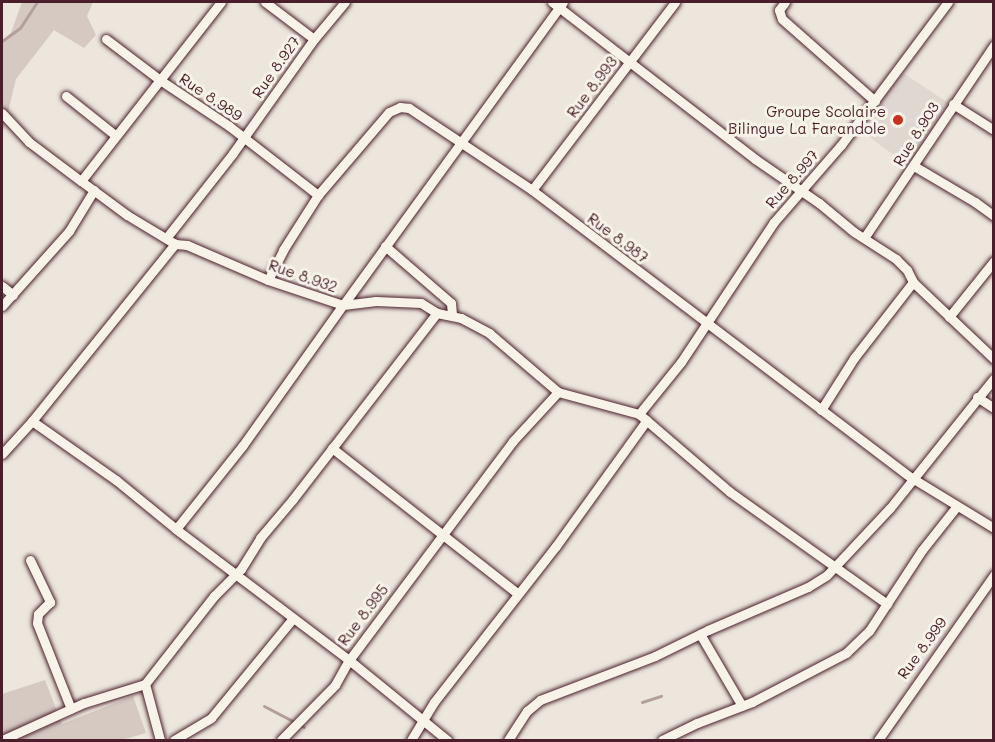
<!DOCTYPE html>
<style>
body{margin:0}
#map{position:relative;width:995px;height:742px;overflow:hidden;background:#ece6dd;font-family:Mali,sans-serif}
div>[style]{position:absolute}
.built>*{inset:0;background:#e0d7d0}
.green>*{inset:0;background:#d5c9c2}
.stream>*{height:3px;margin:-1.5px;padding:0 1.5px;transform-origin:1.5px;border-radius:1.5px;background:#b39f9d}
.roads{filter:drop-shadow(0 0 2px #4a1f2b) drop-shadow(0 0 2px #4a1f2b)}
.minor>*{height:9px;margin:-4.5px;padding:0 4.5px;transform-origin:4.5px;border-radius:4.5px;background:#f7f3e8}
.dots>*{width:16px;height:16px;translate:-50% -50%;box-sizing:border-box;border:3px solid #f7f3e8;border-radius:50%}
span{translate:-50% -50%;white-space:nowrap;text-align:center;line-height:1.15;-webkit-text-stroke:6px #f7f3e8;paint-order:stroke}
.street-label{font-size:15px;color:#4a1f2b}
.poi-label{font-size:15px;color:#4a1f2b}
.right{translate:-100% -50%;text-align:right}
.frame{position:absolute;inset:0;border:3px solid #4a1f2b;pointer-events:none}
</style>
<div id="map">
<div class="built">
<i style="clip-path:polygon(903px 73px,950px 104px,910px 167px,860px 130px)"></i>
</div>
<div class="green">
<i style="clip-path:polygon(22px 2px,93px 2px,87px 16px,96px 35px,84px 48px,54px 30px,16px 79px,2px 136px,2px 41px,11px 33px)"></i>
<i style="clip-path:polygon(45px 680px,62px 724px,133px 696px,146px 733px,122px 740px,2px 740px,2px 694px)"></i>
</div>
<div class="stream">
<i style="left:2px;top:41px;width:22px;rotate:-36deg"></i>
<i style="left:20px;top:28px;width:31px;rotate:-57deg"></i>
<i style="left:642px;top:702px;width:20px;rotate:-18deg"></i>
<i style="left:264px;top:706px;width:45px;rotate:27.7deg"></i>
</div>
<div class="roads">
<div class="minor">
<i style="left:265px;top:2px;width:61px;rotate:37.1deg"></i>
<i style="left:552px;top:2px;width:257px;rotate:37.7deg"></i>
<i style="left:755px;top:159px;width:78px;rotate:34.5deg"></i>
<i style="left:819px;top:203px;width:45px;rotate:39.6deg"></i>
<i style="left:854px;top:232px;width:50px;rotate:32.7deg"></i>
<i style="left:896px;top:259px;width:16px;rotate:45deg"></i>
<i style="left:907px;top:270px;width:13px;rotate:63deg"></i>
<i style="left:913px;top:282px;width:112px;rotate:43.5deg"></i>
<i style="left:785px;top:2px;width:10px;rotate:127deg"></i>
<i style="left:779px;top:10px;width:9px;rotate:72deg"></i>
<i style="left:782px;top:19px;width:124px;rotate:41.4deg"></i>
<i style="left:106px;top:39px;width:68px;rotate:37.2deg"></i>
<i style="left:160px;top:80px;width:99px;rotate:-52deg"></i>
<i style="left:66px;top:96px;width:63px;rotate:38.5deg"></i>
<i style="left:953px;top:104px;width:49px;rotate:32.4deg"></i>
<i style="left:2px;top:113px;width:40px;rotate:47deg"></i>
<i style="left:29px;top:142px;width:65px;rotate:36.9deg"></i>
<i style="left:81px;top:181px;width:57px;rotate:36.5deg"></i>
<i style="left:127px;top:215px;width:56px;rotate:31.1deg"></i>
<i style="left:175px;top:244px;width:12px;rotate:5deg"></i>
<i style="left:187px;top:245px;width:88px;rotate:23.4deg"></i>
<i style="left:268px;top:280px;width:79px;rotate:18.4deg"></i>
<i style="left:343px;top:305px;width:374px;rotate:-54deg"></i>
<i style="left:914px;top:166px;width:71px;rotate:30.5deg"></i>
<i style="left:975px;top:202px;width:24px;rotate:36deg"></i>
<i style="left:81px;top:181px;width:128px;rotate:-52deg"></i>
<i style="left:160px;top:80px;width:83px;rotate:33.7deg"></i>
<i style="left:229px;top:126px;width:113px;rotate:37.8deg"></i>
<i style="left:532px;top:190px;width:236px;rotate:-52.7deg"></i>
<i style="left:167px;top:237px;width:107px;rotate:-51.8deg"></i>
<i style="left:233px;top:153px;width:140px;rotate:-54.6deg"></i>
<i style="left:314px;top:39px;width:48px;rotate:-50deg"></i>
<i style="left:864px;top:238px;width:233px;rotate:-56deg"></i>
<i style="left:385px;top:246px;width:87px;rotate:40.8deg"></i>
<i style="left:451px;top:303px;width:12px;rotate:85deg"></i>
<i style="left:268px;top:280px;width:34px;rotate:-63deg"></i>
<i style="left:283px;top:250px;width:65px;rotate:-57.5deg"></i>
<i style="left:318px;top:195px;width:109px;rotate:-49.5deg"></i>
<i style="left:389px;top:112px;width:12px;rotate:-24deg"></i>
<i style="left:400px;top:107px;width:9px;rotate:6deg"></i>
<i style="left:409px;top:108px;width:148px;rotate:33.7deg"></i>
<i style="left:532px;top:190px;width:477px;rotate:37.2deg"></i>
<i style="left:912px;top:478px;width:96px;rotate:31.4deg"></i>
<i style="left:2px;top:286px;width:14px;rotate:39deg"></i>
<i style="left:376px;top:301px;width:45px;rotate:2.5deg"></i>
<i style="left:421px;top:303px;width:19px;rotate:32deg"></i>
<i style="left:437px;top:313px;width:25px;rotate:12deg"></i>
<i style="left:461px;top:318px;width:32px;rotate:28deg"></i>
<i style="left:489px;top:333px;width:91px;rotate:40.5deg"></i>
<i style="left:558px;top:392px;width:67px;rotate:132.6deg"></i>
<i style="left:513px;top:441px;width:274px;rotate:126.8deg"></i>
<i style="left:349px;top:660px;width:217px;rotate:-142.9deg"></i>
<i style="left:176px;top:529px;width:107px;rotate:-51.4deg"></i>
<i style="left:243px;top:445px;width:172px;rotate:-54.5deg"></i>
<i style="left:343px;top:305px;width:33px;rotate:-7deg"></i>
<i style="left:2px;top:306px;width:101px;rotate:-48.2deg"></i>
<i style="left:69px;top:231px;width:48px;rotate:-58.6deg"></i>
<i style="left:949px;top:317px;width:72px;rotate:-51.2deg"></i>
<i style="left:558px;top:392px;width:84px;rotate:15.2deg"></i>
<i style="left:639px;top:414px;width:120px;rotate:40.6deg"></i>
<i style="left:730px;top:492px;width:193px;rotate:35.5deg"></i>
<i style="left:977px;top:397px;width:20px;rotate:33deg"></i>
<i style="left:821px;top:410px;width:62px;rotate:-57.6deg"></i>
<i style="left:854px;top:358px;width:96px;rotate:-52.2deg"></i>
<i style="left:639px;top:414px;width:67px;rotate:-51.1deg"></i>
<i style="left:681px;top:362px;width:168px;rotate:-56.4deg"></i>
<i style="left:774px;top:222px;width:102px;rotate:-49deg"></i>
<i style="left:841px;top:145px;width:179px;rotate:-53.2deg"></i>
<i style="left:32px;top:421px;width:103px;rotate:35.1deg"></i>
<i style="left:116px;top:480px;width:77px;rotate:39.2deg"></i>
<i style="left:332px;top:448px;width:236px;rotate:38.1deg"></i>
<i style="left:2px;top:454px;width:45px;rotate:-47.7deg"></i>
<i style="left:32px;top:421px;width:228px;rotate:-51.1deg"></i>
<i style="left:30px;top:560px;width:47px;rotate:64.5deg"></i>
<i style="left:50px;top:602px;width:17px;rotate:135deg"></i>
<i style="left:38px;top:614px;width:9px;rotate:96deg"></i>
<i style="left:37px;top:623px;width:92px;rotate:68.4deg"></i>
<i style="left:700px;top:634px;width:83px;rotate:59.7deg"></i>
<i style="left:145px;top:684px;width:58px;rotate:75deg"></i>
<i style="left:2px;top:740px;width:90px;rotate:-24.3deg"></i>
<i style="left:84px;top:703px;width:64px;rotate:-17.3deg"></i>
<i style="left:145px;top:684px;width:112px;rotate:-51.9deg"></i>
<i style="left:214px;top:596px;width:38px;rotate:-45deg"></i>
<i style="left:241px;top:569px;width:36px;rotate:-58deg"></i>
<i style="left:260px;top:538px;width:51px;rotate:-49.8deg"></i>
<i style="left:293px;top:499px;width:235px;rotate:-52.3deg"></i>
<i style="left:174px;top:740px;width:43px;rotate:-30.7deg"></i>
<i style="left:211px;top:718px;width:129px;rotate:-50.6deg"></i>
<i style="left:281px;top:740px;width:77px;rotate:-45.5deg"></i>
<i style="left:335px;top:685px;width:29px;rotate:-61deg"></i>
<i style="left:349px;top:660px;width:127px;rotate:39.2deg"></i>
<i style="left:411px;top:740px;width:44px;rotate:-58.8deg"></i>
<i style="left:434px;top:702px;width:198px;rotate:-52deg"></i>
<i style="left:556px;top:546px;width:155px;rotate:-54.2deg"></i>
<i style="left:508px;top:740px;width:35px;rotate:-57deg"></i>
<i style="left:527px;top:711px;width:17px;rotate:-40deg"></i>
<i style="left:540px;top:700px;width:123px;rotate:-20.9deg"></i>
<i style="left:655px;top:656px;width:59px;rotate:-26.1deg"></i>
<i style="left:708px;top:630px;width:109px;rotate:-23.3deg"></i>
<i style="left:808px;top:587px;width:22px;rotate:-32deg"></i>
<i style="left:827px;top:575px;width:92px;rotate:-46.8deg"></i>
<i style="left:890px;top:508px;width:166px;rotate:-51.3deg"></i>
<i style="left:662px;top:740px;width:39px;rotate:-26deg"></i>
<i style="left:697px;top:723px;width:59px;rotate:-20.9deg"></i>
<i style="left:752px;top:702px;width:106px;rotate:-27.5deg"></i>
<i style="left:846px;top:653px;width:32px;rotate:-44deg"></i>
<i style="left:869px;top:631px;width:97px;rotate:-56.8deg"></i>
<i style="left:922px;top:550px;width:56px;rotate:-51.5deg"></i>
<i style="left:878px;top:740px;width:202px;rotate:-54.9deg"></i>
</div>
</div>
<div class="dots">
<i style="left:898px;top:120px;background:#c8321e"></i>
</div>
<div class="street-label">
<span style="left:276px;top:67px;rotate:-55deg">Rue 8.927</span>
<span style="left:592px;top:87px;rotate:-53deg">Rue 8.993</span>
<span style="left:211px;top:97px;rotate:34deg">Rue 8.989</span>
<span style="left:916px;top:134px;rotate:-58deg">Rue 8.903</span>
<span style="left:792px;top:179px;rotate:-49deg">Rue 8.997</span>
<span style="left:618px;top:238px;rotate:37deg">Rue 8.987</span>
<span style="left:303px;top:276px;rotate:19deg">Rue 8.932</span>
<span style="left:363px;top:615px;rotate:-53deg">Rue 8.995</span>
<span style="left:922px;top:648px;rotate:-54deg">Rue 8.999</span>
</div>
<div class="poi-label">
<span class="right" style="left:886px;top:120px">Groupe Scolaire<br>Bilingue La Farandole</span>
</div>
<div class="frame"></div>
</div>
